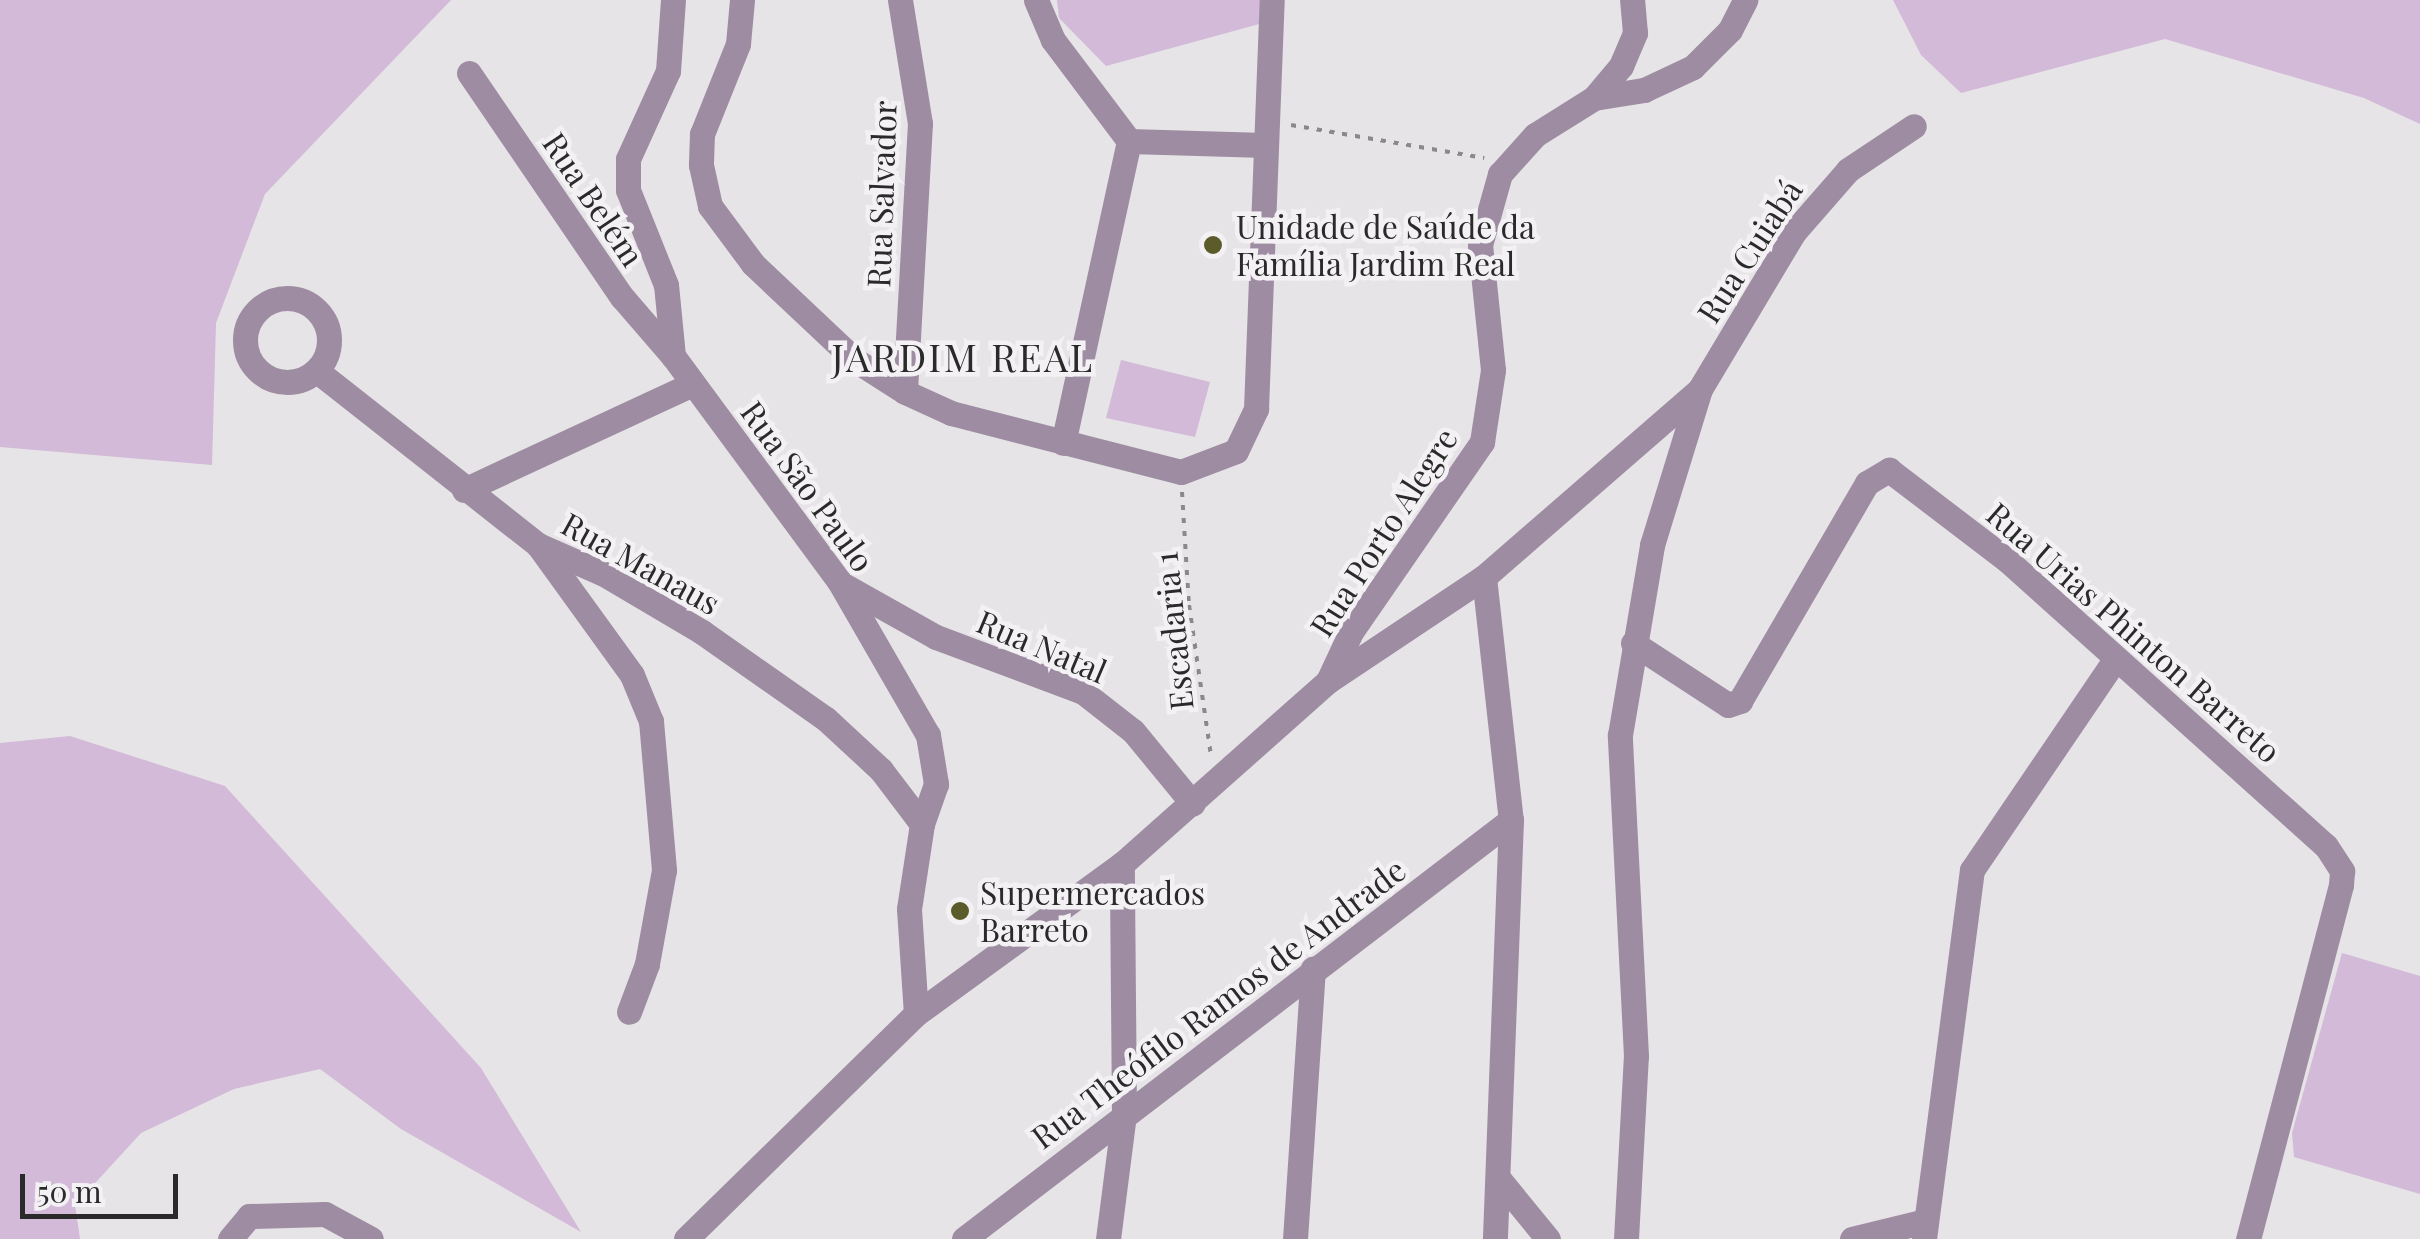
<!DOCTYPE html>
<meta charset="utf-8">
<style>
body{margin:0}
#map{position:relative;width:2420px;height:1239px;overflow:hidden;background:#e6e4e6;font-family:"Playfair Display",serif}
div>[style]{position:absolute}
.green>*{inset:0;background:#d2bad8}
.path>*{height:4px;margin-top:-2px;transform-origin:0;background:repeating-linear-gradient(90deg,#8a898a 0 5px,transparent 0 13px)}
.minor>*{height:25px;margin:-12.5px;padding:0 12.5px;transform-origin:12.5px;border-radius:12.5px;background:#9e8da2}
.minor>.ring{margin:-12.5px;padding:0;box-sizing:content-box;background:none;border:25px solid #9e8da2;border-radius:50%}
.dots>*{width:28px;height:28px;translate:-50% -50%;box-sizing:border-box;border:5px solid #f3f1f4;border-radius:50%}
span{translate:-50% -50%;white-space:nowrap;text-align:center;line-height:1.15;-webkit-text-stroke:9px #f3f1f4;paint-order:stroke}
.street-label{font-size:32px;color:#2b2a2b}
.poi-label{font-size:32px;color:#2b2a2b}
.left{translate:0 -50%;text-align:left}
.quarter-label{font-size:38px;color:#2b2a2b;letter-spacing:2.5px}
.scale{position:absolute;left:20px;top:1174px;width:158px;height:45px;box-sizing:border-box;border:5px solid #2b2a2b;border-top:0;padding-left:12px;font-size:30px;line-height:35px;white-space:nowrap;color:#2b2a2b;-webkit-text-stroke:8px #f3f1f4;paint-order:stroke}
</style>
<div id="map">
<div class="green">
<i style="clip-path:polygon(0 0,451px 0,265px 194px,216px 323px,212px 465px,0 447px)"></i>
<i style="clip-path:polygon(1057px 0,1260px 0,1263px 23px,1106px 66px,1059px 18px)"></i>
<i style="clip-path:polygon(1893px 0,2420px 0,2420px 124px,2364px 98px,2165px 39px,1961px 93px,1921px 55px)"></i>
<i style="clip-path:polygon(1121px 360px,1210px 382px,1195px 437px,1106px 418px)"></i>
<i style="clip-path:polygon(70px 736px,225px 786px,481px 1068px,581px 1232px,401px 1129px,320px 1069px,234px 1089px,141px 1133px,75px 1205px,80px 1239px,0 1239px,0 743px)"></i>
<i style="clip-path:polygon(2342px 953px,2420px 976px,2420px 1194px,2294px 1157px,2292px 1133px)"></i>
</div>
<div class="path">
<i style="left:1291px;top:125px;width:196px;rotate:9.7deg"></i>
<i style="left:1182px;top:492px;width:113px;rotate:86.5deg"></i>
<i style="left:1189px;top:605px;width:152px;rotate:81.7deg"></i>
</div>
<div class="minor">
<i style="left:742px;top:0;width:44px;rotate:95.2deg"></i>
<i style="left:738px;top:44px;width:97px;rotate:111.8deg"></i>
<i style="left:702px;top:134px;width:31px;rotate:92deg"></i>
<i style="left:701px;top:165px;width:42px;rotate:77.6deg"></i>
<i style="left:710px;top:206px;width:72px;rotate:53.4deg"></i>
<i style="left:753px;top:264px;width:140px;rotate:43.3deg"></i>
<i style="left:855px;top:360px;width:59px;rotate:32.6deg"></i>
<i style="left:905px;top:392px;width:51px;rotate:24.5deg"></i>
<i style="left:951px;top:413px;width:237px;rotate:14.4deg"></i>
<i style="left:1181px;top:472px;width:59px;rotate:-20.9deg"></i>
<i style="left:1236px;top:451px;width:47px;rotate:-64.5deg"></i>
<i style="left:1256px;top:409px;width:409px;rotate:-87.8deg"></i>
<i style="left:900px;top:0;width:125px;rotate:80.8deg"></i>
<i style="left:920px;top:123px;width:269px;rotate:93.2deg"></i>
<i style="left:1036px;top:0;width:43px;rotate:67deg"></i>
<i style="left:1053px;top:40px;width:126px;rotate:53deg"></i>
<i style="left:1129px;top:141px;width:309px;rotate:102.3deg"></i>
<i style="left:469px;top:73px;width:271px;rotate:55.7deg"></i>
<i style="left:622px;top:297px;width:78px;rotate:49.2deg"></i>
<i style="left:673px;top:356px;width:280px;rotate:53.6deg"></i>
<i style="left:839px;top:581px;width:178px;rotate:60deg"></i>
<i style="left:928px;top:735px;width:50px;rotate:80.7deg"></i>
<i style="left:936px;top:784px;width:42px;rotate:109.3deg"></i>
<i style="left:922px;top:824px;width:86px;rotate:98.7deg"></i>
<i style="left:909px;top:909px;width:105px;rotate:86.2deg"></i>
<i style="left:1594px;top:98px;width:51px;rotate:-9.1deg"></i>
<i style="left:1644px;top:90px;width:54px;rotate:-25.1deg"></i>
<i style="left:1693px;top:67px;width:52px;rotate:-45deg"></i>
<i style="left:1730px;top:30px;width:34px;rotate:-63deg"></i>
<i style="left:1129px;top:141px;width:136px;rotate:1.7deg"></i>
<i class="ring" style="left:245px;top:298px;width:59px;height:59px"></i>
<i style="left:673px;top:356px;width:71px;rotate:-95.6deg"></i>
<i style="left:666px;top:285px;width:102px;rotate:-111.8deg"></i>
<i style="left:628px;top:190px;width:31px;rotate:-90deg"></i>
<i style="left:628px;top:159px;width:97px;rotate:-65.6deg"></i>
<i style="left:668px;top:71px;width:71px;rotate:-86deg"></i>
<i style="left:317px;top:371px;width:281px;rotate:38.2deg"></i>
<i style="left:538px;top:545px;width:72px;rotate:23.7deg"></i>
<i style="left:604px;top:574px;width:114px;rotate:30.6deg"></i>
<i style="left:702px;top:632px;width:151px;rotate:35.1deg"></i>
<i style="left:826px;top:719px;width:75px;rotate:42.8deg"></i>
<i style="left:881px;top:770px;width:68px;rotate:52.8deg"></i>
<i style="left:464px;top:490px;width:251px;rotate:-24.9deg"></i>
<i style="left:538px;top:545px;width:160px;rotate:54.1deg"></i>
<i style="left:632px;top:675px;width:50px;rotate:67.6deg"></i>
<i style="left:651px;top:721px;width:150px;rotate:85deg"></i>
<i style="left:664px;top:870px;width:96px;rotate:100.3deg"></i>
<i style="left:647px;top:964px;width:51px;rotate:110.6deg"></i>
<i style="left:1484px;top:577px;width:244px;rotate:83.7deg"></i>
<i style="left:1511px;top:820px;width:419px;rotate:92.2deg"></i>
<i style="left:845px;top:586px;width:104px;rotate:29.3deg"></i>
<i style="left:936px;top:637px;width:157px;rotate:20.5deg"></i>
<i style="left:1083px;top:692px;width:63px;rotate:38deg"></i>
<i style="left:1133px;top:731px;width:94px;rotate:50.6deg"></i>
<i style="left:1633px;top:643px;width:113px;rotate:33.1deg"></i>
<i style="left:1728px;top:705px;width:13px;rotate:-18deg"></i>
<i style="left:1740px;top:701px;width:252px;rotate:-59.8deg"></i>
<i style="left:1867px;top:483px;width:26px;rotate:-31deg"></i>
<i style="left:1889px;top:470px;width:148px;rotate:37.3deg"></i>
<i style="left:2007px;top:560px;width:428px;rotate:41.9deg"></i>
<i style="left:2326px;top:846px;width:30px;rotate:57deg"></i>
<i style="left:2342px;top:871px;width:14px;rotate:94deg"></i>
<i style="left:2341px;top:885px;width:366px;rotate:104.7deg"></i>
<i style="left:1328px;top:681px;width:54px;rotate:-64.9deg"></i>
<i style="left:1351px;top:632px;width:231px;rotate:-55.4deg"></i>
<i style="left:1482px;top:442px;width:73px;rotate:-81.3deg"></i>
<i style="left:1493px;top:370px;width:126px;rotate:-95.9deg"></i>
<i style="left:1480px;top:245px;width:74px;rotate:-74.3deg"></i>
<i style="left:1500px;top:174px;width:52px;rotate:-48.1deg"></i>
<i style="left:1535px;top:135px;width:70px;rotate:-32.1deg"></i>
<i style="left:1594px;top:98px;width:42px;rotate:-49.8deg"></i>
<i style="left:1621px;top:66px;width:36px;rotate:-67deg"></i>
<i style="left:1635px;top:33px;width:33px;rotate:-95deg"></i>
<i style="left:1498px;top:1178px;width:79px;rotate:50.7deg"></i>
<i style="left:230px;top:1239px;width:30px;rotate:-50deg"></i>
<i style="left:249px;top:1216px;width:76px;rotate:-1.5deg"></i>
<i style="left:325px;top:1214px;width:52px;rotate:28.5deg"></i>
<i style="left:686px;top:1239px;width:322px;rotate:-44.4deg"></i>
<i style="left:916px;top:1014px;width:255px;rotate:-36.1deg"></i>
<i style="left:1122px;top:864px;width:276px;rotate:-41.6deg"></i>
<i style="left:1328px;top:681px;width:187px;rotate:-33.7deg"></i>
<i style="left:1484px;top:577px;width:286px;rotate:-41deg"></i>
<i style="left:964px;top:1239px;width:689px;rotate:-37.45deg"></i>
<i style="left:1108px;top:1239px;width:126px;rotate:-82.7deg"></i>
<i style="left:1124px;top:1114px;width:250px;rotate:-90.5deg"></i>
<i style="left:1295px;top:1239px;width:271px;rotate:-86.2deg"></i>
<i style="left:1626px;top:1239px;width:183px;rotate:-86.9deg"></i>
<i style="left:1636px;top:1056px;width:321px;rotate:-92.9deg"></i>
<i style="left:1620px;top:735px;width:193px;rotate:-80.4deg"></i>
<i style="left:1652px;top:545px;width:163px;rotate:-72.9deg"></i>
<i style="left:1700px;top:389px;width:183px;rotate:-59.1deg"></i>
<i style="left:1794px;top:232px;width:82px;rotate:-48.9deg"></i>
<i style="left:1848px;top:170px;width:79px;rotate:-33.7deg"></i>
<i style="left:1852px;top:1239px;width:76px;rotate:-13.7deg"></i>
<i style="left:1924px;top:1239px;width:372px;rotate:-82.6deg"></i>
<i style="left:1972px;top:870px;width:256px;rotate:-55.8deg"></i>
</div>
<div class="dots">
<i style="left:1213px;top:245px;background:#5b5c29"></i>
<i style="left:960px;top:911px;background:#5b5c29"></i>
</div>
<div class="street-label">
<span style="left:881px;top:194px;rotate:-88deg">Rua Salvador</span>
<span style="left:594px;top:199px;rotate:56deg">Rua Belém</span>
<span style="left:1749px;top:251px;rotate:-57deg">Rua Cuiabá</span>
<span style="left:808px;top:486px;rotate:54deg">Rua São Paulo</span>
<span style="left:1383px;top:532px;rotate:-57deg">Rua Porto Alegre</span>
<span style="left:641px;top:563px;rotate:29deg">Rua Manaus</span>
<span style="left:1173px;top:631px;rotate:-96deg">Escadaria 1</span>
<span style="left:2134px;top:632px;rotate:41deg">Rua Urias Phinton Barreto</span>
<span style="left:1042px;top:646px;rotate:23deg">Rua Natal</span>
<span style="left:1218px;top:1003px;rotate:-37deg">Rua Theófilo Ramos de Andrade</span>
</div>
<div class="poi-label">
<span class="left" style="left:1236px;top:245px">Unidade de Saúde da<br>Família Jardim Real</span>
<span class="left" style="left:980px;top:911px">Supermercados<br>Barreto</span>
</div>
<div class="quarter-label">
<span style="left:963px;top:357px">JARDIM REAL</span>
</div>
<div class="scale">50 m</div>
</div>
